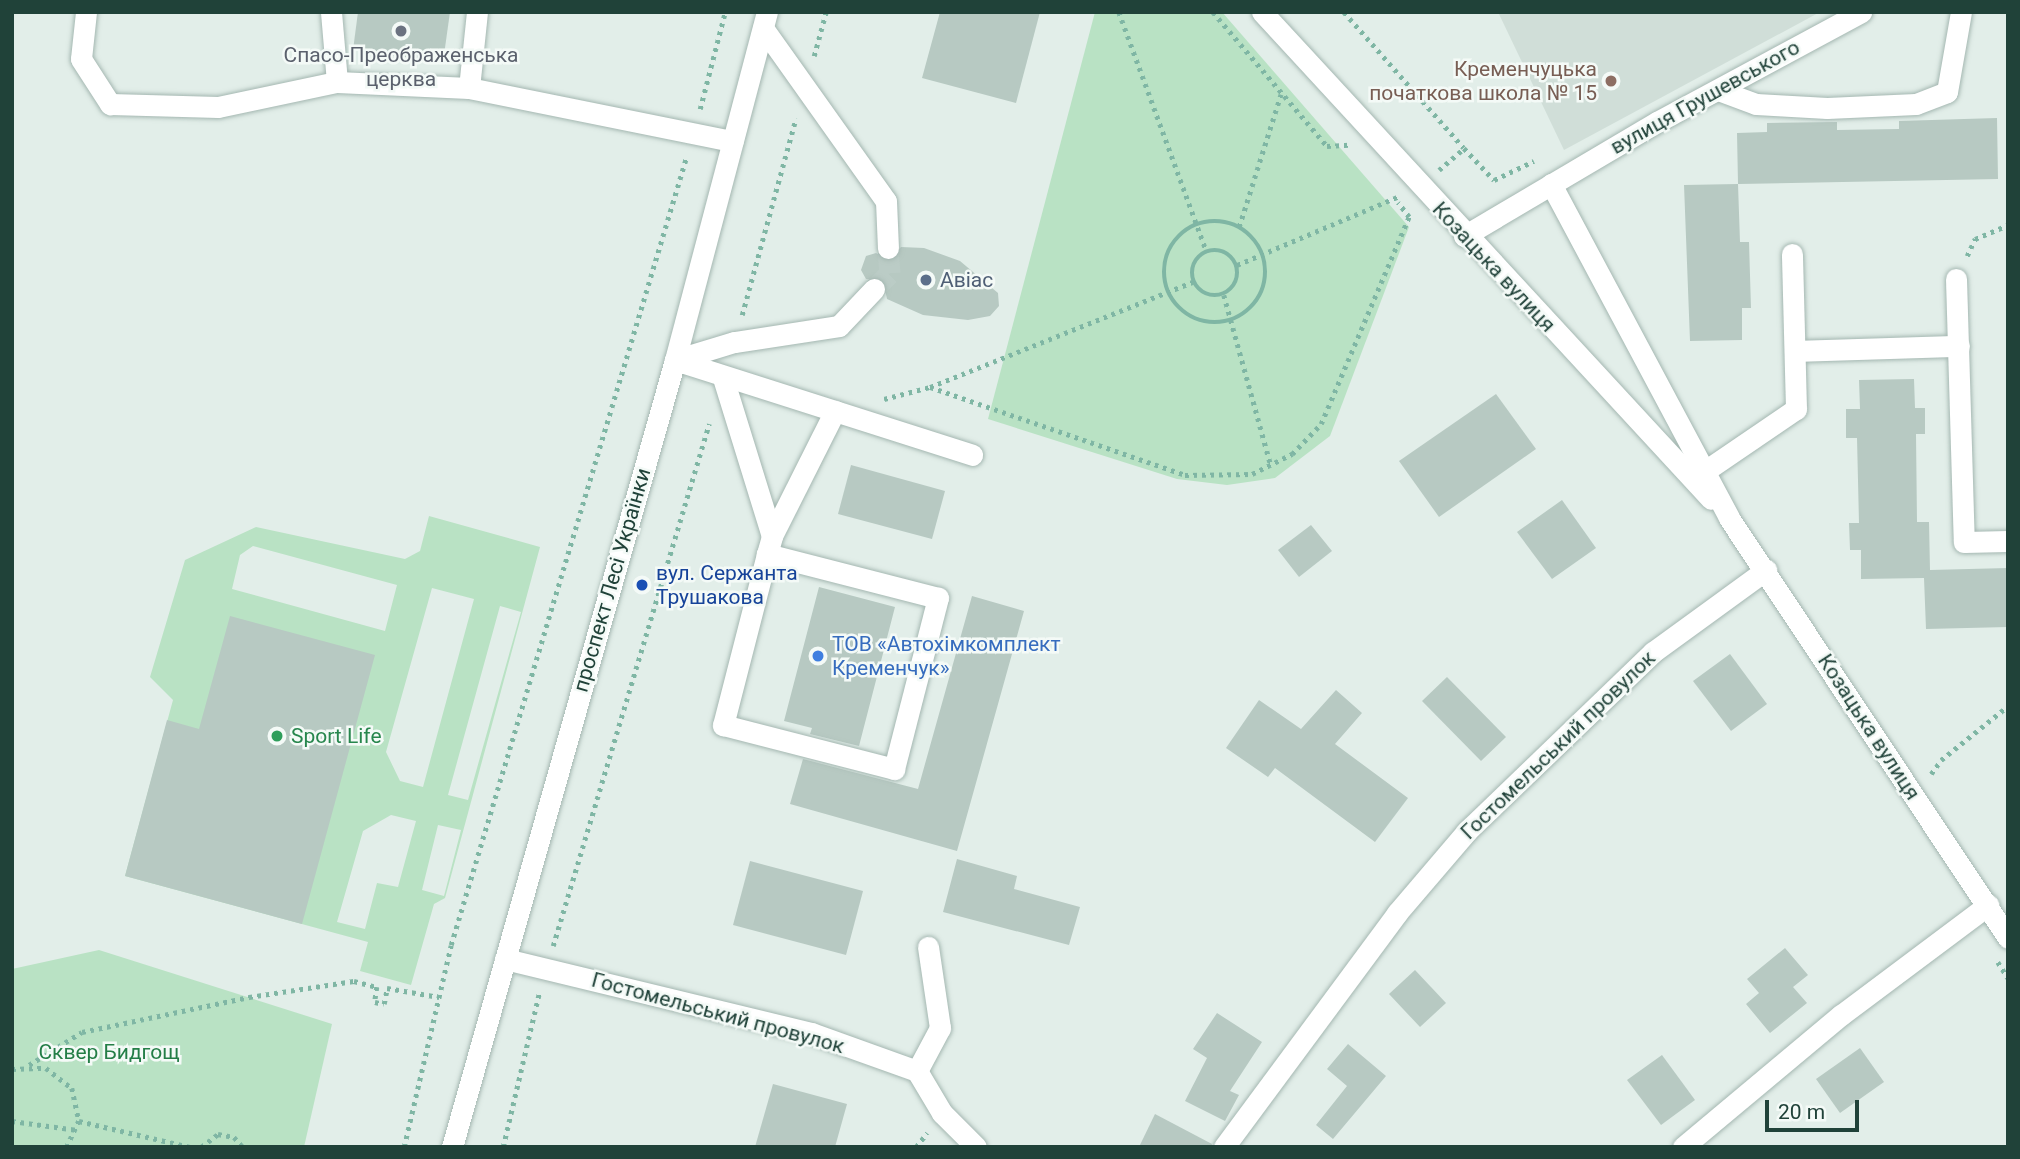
<!DOCTYPE html>
<meta charset="utf-8">
<style>
body{margin:0}
#map{position:relative;width:2020px;height:1159px;overflow:hidden;background:#e2eee9;font-family:Roboto,sans-serif}
div>[style]{position:absolute}
.built>*{inset:0;background:#d0ded8}
.green>*{inset:0;background:#b9e2c4}
.building>*{inset:0;background:#b7c9c2}
.minor-tunnel>*{height:21px;margin-top:-10.5px;transform-origin:0;background:repeating-linear-gradient(90deg,#bbccc6 0 21px,transparent 0 31px)}
.path>*{height:4.5px;margin-top:-2.25px;transform-origin:0;background:repeating-linear-gradient(90deg,#7fb6a4 0 3.5px,transparent 0 8.5px)}
.path>.ring{margin:-2.25px;padding:0;box-sizing:content-box;background:none;border:4.5px solid #7fb6a4;border-radius:50%}
.roads{filter:drop-shadow(0 0 2px #a4b7b1) drop-shadow(0 0 2px #a4b7b1)}
.minor>*{height:21px;margin:-10.5px;padding:0 10.5px;transform-origin:10.5px;border-radius:10.5px;background:#fff}
.dots>*{width:19px;height:19px;translate:-50% -50%;box-sizing:border-box;border:4px solid #f4faf7;border-radius:50%}
span{translate:-50% -50%;white-space:nowrap;text-align:center;line-height:1.15;-webkit-text-stroke:5px #f4faf7;paint-order:stroke}
.worship-label{font-size:21px;color:#5b616d}
.education-label{font-size:21px;color:#785e54}
.right{translate:-100% -50%;text-align:right}
.street-label{font-size:21px;color:#204239}
.service-label{font-size:21px;color:#4e5e75}
.left{translate:0 -50%;text-align:left}
.transit-label{font-size:21px;color:#164399}
.shop-label{font-size:21px;color:#366cbe}
.leisure-label{font-size:21px;color:#27864d}
.park-label{font-size:21px;color:#247e47}
.frame{position:absolute;inset:0;border:14px solid #204239;pointer-events:none}
.scale{position:absolute;left:1765px;top:1100px;width:94px;height:32px;box-sizing:border-box;border:4px solid #204239;border-top:0;padding-left:9px;font-size:21px;line-height:24px;white-space:nowrap;color:#204239;-webkit-text-stroke:5px #f4faf7;paint-order:stroke}
</style>
<div id="map">
<div class="built">
<i style="clip-path:polygon(1498px 12px,1820px 12px,1564px 150px)"></i>
</div>
<div class="green">
<i style="clip-path:polygon(1095px 12px,1222px 12px,1409px 227px,1330px 436px,1275px 478px,1227px 485px,1177px 479px,988px 419px)"></i>
<i style="clip-path:polygon(evenodd,429px 516px,540px 547px,445px 898px,434px 904px,411px 985px,360px 971px,368px 942px,125px 876px,173px 700px,150px 677px,185px 560px,256px 527px,405px 559px,420px 551px,429px 516px,253px 546px,397px 585px,385px 631px,232px 589px,240px 555px,253px 546px,429px 516px,432px 588px,474px 599px,423px 787px,400px 781px,386px 752px,432px 588px,429px 516px,500px 606px,521px 612px,468px 800px,448px 795px,500px 606px,429px 516px,391px 815px,416px 821px,398px 887px,377px 883px,365px 929px,337px 922px,363px 831px,391px 815px,429px 516px,438px 825px,461px 830px,444px 896px,422px 890px,438px 825px)"></i>
<i style="clip-path:polygon(99px 950px,332px 1024px,304px 1147px,12px 1147px,12px 969px)"></i>
</div>
<div class="building">
<i style="clip-path:polygon(358px 12px,450px 12px,443px 62px,353px 50px)"></i>
<i style="clip-path:polygon(940px 12px,1040px 12px,1016px 103px,922px 78px)"></i>
<i style="clip-path:polygon(1997px 118px,1998px 179px,1738px 184px,1737px 133px,1767px 132px,1767px 123px,1837px 122px,1837px 130px,1899px 129px,1899px 121px)"></i>
<i style="clip-path:polygon(1738px 184px,1740px 242px,1749px 242px,1751px 308px,1742px 308px,1742px 340px,1690px 341px,1684px 185px)"></i>
<i style="clip-path:polygon(901px 247px,924px 248px,960px 261px,998px 293px,999px 306px,990px 316px,968px 320px,923px 315px,887px 299px,883px 280px,866px 279px,861px 270px,866px 256px,876px 253px,889px 261px)"></i>
<i style="clip-path:polygon(1914px 379px,1915px 408px,1925px 408px,1925px 434px,1916px 434px,1917px 522px,1929px 522px,1930px 570px,2008px 568px,2008px 627px,1926px 629px,1924px 578px,1861px 579px,1861px 550px,1850px 550px,1849px 523px,1859px 523px,1857px 438px,1846px 438px,1846px 409px,1860px 409px,1859px 380px)"></i>
<i style="clip-path:polygon(1496px 394px,1536px 449px,1439px 517px,1399px 461px)"></i>
<i style="clip-path:polygon(851px 465px,945px 491px,932px 539px,838px 514px)"></i>
<i style="clip-path:polygon(1562px 500px,1596px 548px,1552px 579px,1517px 532px)"></i>
<i style="clip-path:polygon(1311px 525px,1332px 551px,1299px 577px,1278px 550px)"></i>
<i style="clip-path:polygon(819px 587px,895px 607px,859px 746px,810px 734px,812px 728px,784px 721px)"></i>
<i style="clip-path:polygon(972px 596px,1024px 611px,957px 851px,790px 804px,803px 759px,918px 789px)"></i>
<i style="clip-path:polygon(230px 616px,375px 655px,302px 924px,125px 876px,167px 720px,199px 729px)"></i>
<i style="clip-path:polygon(1730px 654px,1767px 704px,1731px 731px,1693px 681px)"></i>
<i style="clip-path:polygon(1447px 677px,1506px 737px,1481px 761px,1422px 701px)"></i>
<i style="clip-path:polygon(1336px 690px,1362px 713px,1335px 744px,1408px 798px,1375px 842px,1275px 768px,1268px 777px,1226px 748px,1259px 700px,1301px 729px)"></i>
<i style="clip-path:polygon(957px 859px,1017px 876px,1014px 889px,1080px 907px,1069px 945px,943px 912px)"></i>
<i style="clip-path:polygon(750px 861px,863px 891px,846px 955px,733px 925px)"></i>
<i style="clip-path:polygon(1785px 948px,1808px 975px,1793px 987px,1807px 1003px,1770px 1033px,1746px 1004px,1759px 993px,1747px 979px)"></i>
<i style="clip-path:polygon(1415px 970px,1446px 1003px,1420px 1027px,1389px 994px)"></i>
<i style="clip-path:polygon(1217px 1013px,1262px 1042px,1230px 1091px,1239px 1095px,1225px 1121px,1185px 1101px,1207px 1058px,1193px 1049px)"></i>
<i style="clip-path:polygon(1348px 1044px,1386px 1076px,1333px 1139px,1316px 1125px,1347px 1086px,1327px 1069px)"></i>
<i style="clip-path:polygon(1860px 1048px,1884px 1082px,1840px 1113px,1816px 1079px)"></i>
<i style="clip-path:polygon(1662px 1055px,1695px 1100px,1661px 1125px,1627px 1080px)"></i>
<i style="clip-path:polygon(773px 1084px,847px 1104px,835px 1147px,755px 1147px)"></i>
<i style="clip-path:polygon(1155px 1114px,1212px 1144px,1211px 1147px,1139px 1147px)"></i>
</div>
<div class="minor-tunnel">
<i style="left:874px;top:289px;width:23px;rotate:-45deg"></i>
<i style="left:890px;top:273px;width:25px;rotate:-95deg"></i>
</div>
<div class="path">
<i style="left:1119px;top:12px;width:256px;rotate:69.9deg"></i>
<i style="left:1213px;top:12px;width:176px;rotate:49.6deg"></i>
<i style="left:1327px;top:146px;width:22px;rotate:-3deg"></i>
<i style="left:1344px;top:12px;width:181px;rotate:48.6deg"></i>
<i style="left:814px;top:56px;width:46px;rotate:-74.7deg"></i>
<i style="left:700px;top:109px;width:100px;rotate:-75.5deg"></i>
<i style="left:1439px;top:170px;width:33px;rotate:-41deg"></i>
<i style="left:1464px;top:148px;width:44px;rotate:46.8deg"></i>
<i style="left:1494px;top:180px;width:44px;rotate:-25.4deg"></i>
<i class="ring" style="left:1164px;top:221px;width:97.5px;height:97.5px"></i>
<i style="left:1239px;top:227px;width:139px;rotate:-72.5deg"></i>
<i class="ring" style="left:1192px;top:250px;width:41.5px;height:41.5px"></i>
<i style="left:1967px;top:256px;width:19px;rotate:-65deg"></i>
<i style="left:1975px;top:239px;width:36px;rotate:-23deg"></i>
<i style="left:1237px;top:265px;width:174px;rotate:-23deg"></i>
<i style="left:1224px;top:295px;width:177px;rotate:74.6deg"></i>
<i style="left:742px;top:315px;width:204px;rotate:-74.7deg"></i>
<i style="left:930px;top:387px;width:270px;rotate:19deg"></i>
<i style="left:1185px;top:475px;width:67px;rotate:-0.9deg"></i>
<i style="left:1252px;top:474px;width:45px;rotate:-26.6deg"></i>
<i style="left:1292px;top:454px;width:42px;rotate:-46deg"></i>
<i style="left:1321px;top:424px;width:225px;rotate:-67deg"></i>
<i style="left:1409px;top:217px;width:18px;rotate:-128deg"></i>
<i style="left:884px;top:399px;width:48px;rotate:-14.6deg"></i>
<i style="left:930px;top:387px;width:283px;rotate:-21.8deg"></i>
<i style="left:1931px;top:774px;width:17px;rotate:-54deg"></i>
<i style="left:1941px;top:760px;width:86px;rotate:-38.9deg"></i>
<i style="left:553px;top:946px;width:545px;rotate:-73.36deg"></i>
<i style="left:1998px;top:962px;width:19px;rotate:58deg"></i>
<i style="left:29px;top:1065px;width:62px;rotate:-31.9deg"></i>
<i style="left:82px;top:1032px;width:171px;rotate:-11.8deg"></i>
<i style="left:249px;top:997px;width:106px;rotate:-8.7deg"></i>
<i style="left:354px;top:981px;width:24px;rotate:15deg"></i>
<i style="left:377px;top:987px;width:15px;rotate:98deg"></i>
<i style="left:375px;top:1002px;width:9px;rotate:13deg"></i>
<i style="left:384px;top:1004px;width:16px;rotate:-79deg"></i>
<i style="left:387px;top:988px;width:53px;rotate:9.8deg"></i>
<i style="left:12px;top:1069px;width:34px;rotate:-2deg"></i>
<i style="left:46px;top:1068px;width:33px;rotate:38deg"></i>
<i style="left:72px;top:1088px;width:34px;rotate:78deg"></i>
<i style="left:79px;top:1121px;width:29px;rotate:115deg"></i>
<i style="left:12px;top:1121px;width:66px;rotate:7.9deg"></i>
<i style="left:79px;top:1121px;width:114px;rotate:13.2deg"></i>
<i style="left:201px;top:1147px;width:21px;rotate:-37deg"></i>
<i style="left:218px;top:1134px;width:16px;rotate:11deg"></i>
<i style="left:234px;top:1137px;width:13px;rotate:48deg"></i>
<i style="left:404px;top:1147px;width:207px;rotate:-76.9deg"></i>
<i style="left:451px;top:945px;width:821px;rotate:-73.37deg"></i>
<i style="left:503px;top:1147px;width:157px;rotate:-76.8deg"></i>
<i style="left:916px;top:1147px;width:18px;rotate:-52deg"></i>
</div>
<div class="roads">
<div class="minor">
<i style="left:86px;top:12px;width:47px;rotate:96.1deg"></i>
<i style="left:81px;top:59px;width:54px;rotate:57.2deg"></i>
<i style="left:110px;top:104px;width:108px;rotate:1.6deg"></i>
<i style="left:218px;top:107px;width:122px;rotate:-11.9deg"></i>
<i style="left:337px;top:82px;width:132px;rotate:2.6deg"></i>
<i style="left:469px;top:88px;width:269px;rotate:11.4deg"></i>
<i style="left:331px;top:12px;width:70px;rotate:85.1deg"></i>
<i style="left:1262px;top:12px;width:662px;rotate:47.32deg"></i>
<i style="left:763px;top:28px;width:212px;rotate:54.6deg"></i>
<i style="left:886px;top:201px;width:47px;rotate:87.6deg"></i>
<i style="left:469px;top:88px;width:76px;rotate:-84deg"></i>
<i style="left:1718px;top:90px;width:40px;rotate:20.2deg"></i>
<i style="left:1756px;top:104px;width:71px;rotate:3.2deg"></i>
<i style="left:1827px;top:108px;width:89px;rotate:-2.6deg"></i>
<i style="left:1916px;top:104px;width:33px;rotate:-21deg"></i>
<i style="left:1947px;top:92px;width:81px;rotate:-80.1deg"></i>
<i style="left:1551px;top:184px;width:378px;rotate:61.9deg"></i>
<i style="left:1729px;top:518px;width:504px;rotate:56.4deg"></i>
<i style="left:1464px;top:236px;width:224px;rotate:-30.6deg"></i>
<i style="left:1657px;top:122px;width:232px;rotate:-28.3deg"></i>
<i style="left:1956px;top:279px;width:263px;rotate:88.3deg"></i>
<i style="left:1964px;top:542px;width:44px;rotate:-1.3deg"></i>
<i style="left:874px;top:289px;width:51px;rotate:133.4deg"></i>
<i style="left:839px;top:326px;width:106px;rotate:171.3deg"></i>
<i style="left:734px;top:342px;width:62px;rotate:163deg"></i>
<i style="left:675px;top:360px;width:312px;rotate:17.7deg"></i>
<i style="left:1796px;top:351px;width:163px;rotate:-1.8deg"></i>
<i style="left:723px;top:378px;width:165px;rotate:72.8deg"></i>
<i style="left:1705px;top:471px;width:110px;rotate:-34.3deg"></i>
<i style="left:1796px;top:409px;width:155px;rotate:-91.5deg"></i>
<i style="left:767px;top:554px;width:177px;rotate:104.4deg"></i>
<i style="left:723px;top:725px;width:177px;rotate:14.4deg"></i>
<i style="left:894px;top:769px;width:177px;rotate:-75.6deg"></i>
<i style="left:938px;top:598px;width:177px;rotate:-165.6deg"></i>
<i style="left:767px;top:554px;width:19px;rotate:-74deg"></i>
<i style="left:772px;top:536px;width:140px;rotate:-63.3deg"></i>
<i style="left:505px;top:959px;width:315px;rotate:13.6deg"></i>
<i style="left:811px;top:1033px;width:113px;rotate:19.7deg"></i>
<i style="left:917px;top:1071px;width:49px;rotate:59.2deg"></i>
<i style="left:942px;top:1113px;width:48px;rotate:45deg"></i>
<i style="left:917px;top:1071px;width:49px;rotate:-61.9deg"></i>
<i style="left:940px;top:1028px;width:82px;rotate:-98.4deg"></i>
<i style="left:452px;top:1147px;width:818px;rotate:-74.18deg"></i>
<i style="left:675px;top:360px;width:360px;rotate:-75.2deg"></i>
<i style="left:1224px;top:1147px;width:291px;rotate:-53.5deg"></i>
<i style="left:1397px;top:913px;width:108px;rotate:-49.5deg"></i>
<i style="left:1467px;top:831px;width:258px;rotate:-43.9deg"></i>
<i style="left:1653px;top:652px;width:140px;rotate:-36deg"></i>
<i style="left:1683px;top:1147px;width:206px;rotate:-39.9deg"></i>
<i style="left:1841px;top:1015px;width:184px;rotate:-36.8deg"></i>
</div>
</div>
<div class="dots">
<i style="left:401px;top:31px;background:#6b7280"></i>
<i style="left:1611px;top:81px;background:#8d6e63"></i>
<i style="left:926px;top:280px;background:#5c6f8a"></i>
<i style="left:642px;top:585px;background:#1a4fb4"></i>
<i style="left:818px;top:656px;background:#3f7fe0"></i>
<i style="left:277px;top:736px;background:#2e9e5b"></i>
</div>
<div class="worship-label">
<span style="left:401px;top:67px">Спасо-Преображенська<br>церква</span>
</div>
<div class="education-label">
<span class="right" style="left:1597px;top:81px">Кременчуцька<br>початкова школа № 15</span>
</div>
<div class="street-label">
<span style="left:1705px;top:97px;rotate:-29deg">вулиця Грушевського</span>
<span style="left:1494px;top:267px;rotate:47deg">Козацька вулиця</span>
<span style="left:612px;top:580px;rotate:-74deg">проспект Лесі Українки</span>
<span style="left:1869px;top:727px;rotate:57deg">Козацька вулиця</span>
<span style="left:1558px;top:745px;rotate:-44deg">Гостомельський провулок</span>
<span style="left:718px;top:1013px;rotate:15deg">Гостомельський провулок</span>
</div>
<div class="service-label">
<span class="left" style="left:940px;top:280px">Авіас</span>
</div>
<div class="transit-label">
<span class="left" style="left:656px;top:585px">вул. Сержанта<br>Трушакова</span>
</div>
<div class="shop-label">
<span class="left" style="left:832px;top:656px">ТОВ «Автохімкомплект<br>Кременчук»</span>
</div>
<div class="leisure-label">
<span class="left" style="left:291px;top:736px">Sport Life</span>
</div>
<div class="park-label">
<span style="left:109px;top:1052px">Сквер Бидгощ</span>
</div>
<div class="frame"></div>
<div class="scale">20 m</div>
</div>
